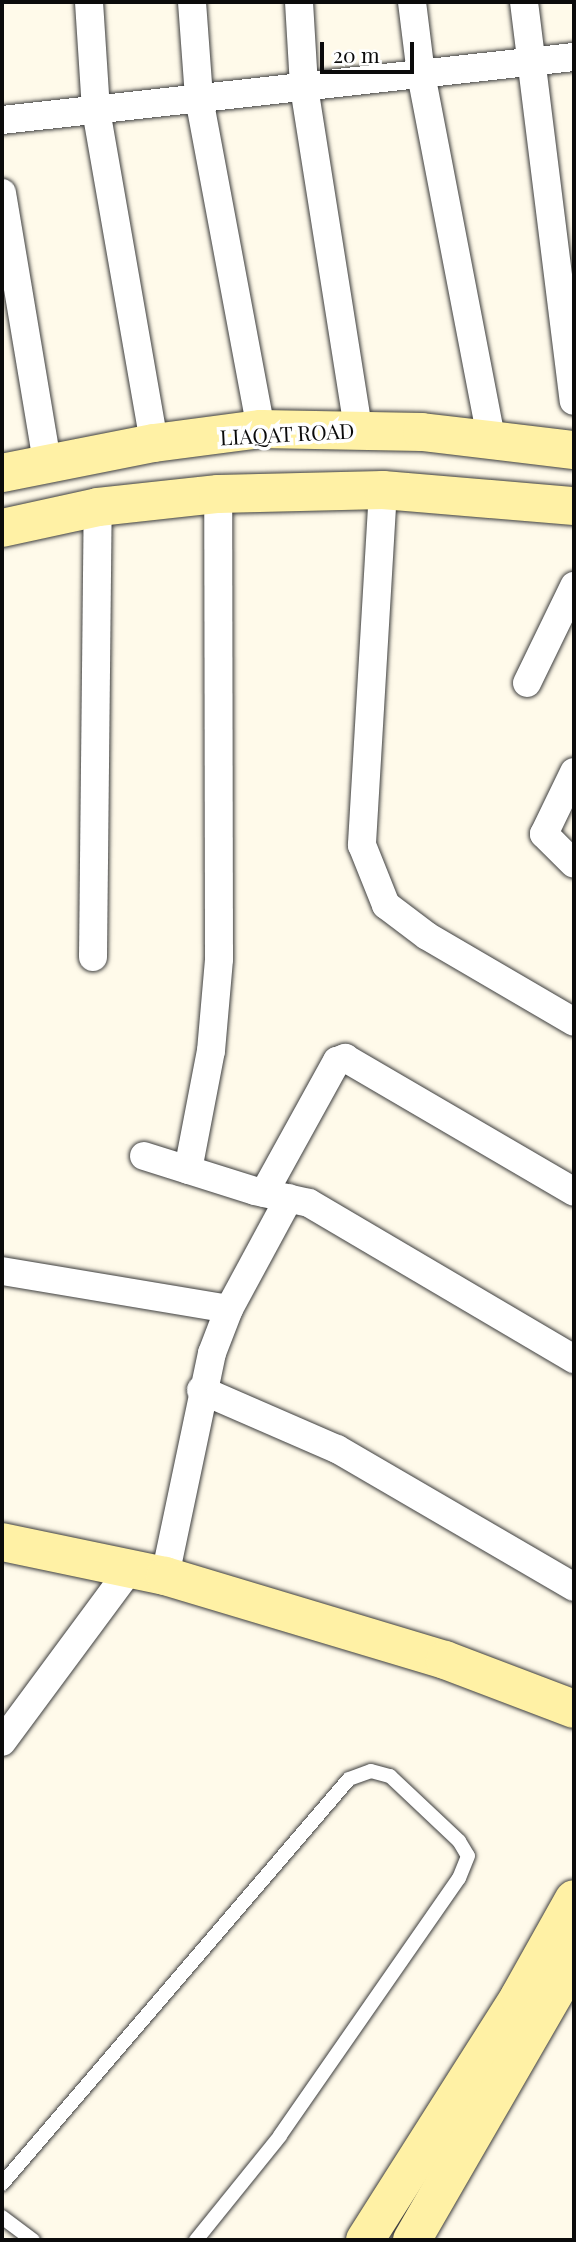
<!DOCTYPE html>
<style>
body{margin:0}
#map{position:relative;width:576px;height:2242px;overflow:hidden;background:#fffaea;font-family:"Playfair Display",serif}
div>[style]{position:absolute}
.roads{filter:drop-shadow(0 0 2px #3e3e3e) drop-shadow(0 0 2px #3e3e3e)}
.lane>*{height:14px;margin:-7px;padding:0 7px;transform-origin:7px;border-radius:7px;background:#fff}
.street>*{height:28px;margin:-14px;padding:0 14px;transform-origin:14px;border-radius:14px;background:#fff}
.secondary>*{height:38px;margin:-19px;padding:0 19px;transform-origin:19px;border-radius:19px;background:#fff1a5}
span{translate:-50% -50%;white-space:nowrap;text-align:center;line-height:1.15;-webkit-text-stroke:7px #fff;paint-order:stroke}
.street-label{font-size:21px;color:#0b0b0b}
.frame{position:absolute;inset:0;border:4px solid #0b0b0b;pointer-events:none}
.scale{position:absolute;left:320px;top:42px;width:94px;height:32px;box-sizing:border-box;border:4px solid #0b0b0b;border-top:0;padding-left:9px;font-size:21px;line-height:24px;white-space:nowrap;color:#0b0b0b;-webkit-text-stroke:5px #fff;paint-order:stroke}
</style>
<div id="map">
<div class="roads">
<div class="lane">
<i style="left:2px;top:2184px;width:533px;rotate:-49.41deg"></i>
<i style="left:349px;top:1779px;width:23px;rotate:-20deg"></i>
<i style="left:371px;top:1771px;width:20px;rotate:15deg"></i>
<i style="left:390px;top:1776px;width:95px;rotate:43.3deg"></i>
<i style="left:459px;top:1841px;width:17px;rotate:59deg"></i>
<i style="left:468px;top:1856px;width:24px;rotate:112deg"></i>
<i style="left:459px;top:1878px;width:314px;rotate:124.8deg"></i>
<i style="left:280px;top:2136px;width:134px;rotate:128.9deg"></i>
<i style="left:2px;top:2217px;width:39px;rotate:37deg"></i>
</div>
<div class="street">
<i style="left:89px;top:2px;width:108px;rotate:86.3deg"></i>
<i style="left:96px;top:110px;width:338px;rotate:80.1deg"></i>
<i style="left:192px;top:2px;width:96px;rotate:85.8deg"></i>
<i style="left:199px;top:98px;width:337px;rotate:79.4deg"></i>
<i style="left:299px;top:2px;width:85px;rotate:86.6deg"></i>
<i style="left:304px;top:87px;width:345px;rotate:81deg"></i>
<i style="left:412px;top:2px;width:73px;rotate:82.9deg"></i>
<i style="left:421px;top:74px;width:371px;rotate:79.1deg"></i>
<i style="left:524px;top:2px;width:402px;rotate:82.9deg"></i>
<i style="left:2px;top:120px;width:575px;rotate:-6.29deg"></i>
<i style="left:2px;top:193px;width:274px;rotate:80.5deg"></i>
<i style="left:383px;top:490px;width:356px;rotate:93.4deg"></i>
<i style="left:362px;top:845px;width:65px;rotate:68.2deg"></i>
<i style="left:386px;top:905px;width:51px;rotate:37.1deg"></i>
<i style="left:427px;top:936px;width:170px;rotate:30.3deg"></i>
<i style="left:527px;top:683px;width:108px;rotate:-64.1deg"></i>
<i style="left:574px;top:772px;width:69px;rotate:115.8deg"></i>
<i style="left:544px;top:834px;width:42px;rotate:45deg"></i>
<i style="left:93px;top:957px;width:450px;rotate:-89.4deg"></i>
<i style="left:144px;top:1156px;width:116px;rotate:17.5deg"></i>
<i style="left:255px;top:1191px;width:55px;rotate:12.5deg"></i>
<i style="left:309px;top:1203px;width:308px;rotate:30.5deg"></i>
<i style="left:188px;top:1170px;width:121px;rotate:-79.1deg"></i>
<i style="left:211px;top:1051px;width:92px;rotate:-85deg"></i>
<i style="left:219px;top:959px;width:465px;rotate:-90.1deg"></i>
<i style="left:264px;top:1193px;width:151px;rotate:-61.1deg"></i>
<i style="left:337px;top:1061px;width:9px;rotate:-21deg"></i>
<i style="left:345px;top:1058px;width:265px;rotate:30.3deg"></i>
<i style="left:2px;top:1271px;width:230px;rotate:9.5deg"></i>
<i style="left:201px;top:1390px;width:148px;rotate:23.5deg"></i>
<i style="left:337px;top:1449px;width:274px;rotate:30.2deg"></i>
<i style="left:165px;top:1576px;width:228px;rotate:-78.1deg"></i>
<i style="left:212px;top:1353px;width:47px;rotate:-68.9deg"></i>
<i style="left:229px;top:1309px;width:126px;rotate:-61.6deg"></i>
<i style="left:2px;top:1742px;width:215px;rotate:-53.5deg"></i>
</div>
<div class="secondary">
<i style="left:2px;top:473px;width:155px;rotate:-11.2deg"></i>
<i style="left:154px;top:443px;width:108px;rotate:-7.5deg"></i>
<i style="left:261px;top:429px;width:161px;rotate:1.1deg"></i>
<i style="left:422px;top:432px;width:153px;rotate:6.8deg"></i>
<i style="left:2px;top:528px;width:98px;rotate:-12.3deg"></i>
<i style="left:98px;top:507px;width:121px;rotate:-6.2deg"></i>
<i style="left:218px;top:494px;width:165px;rotate:-1.4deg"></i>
<i style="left:383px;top:490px;width:192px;rotate:4.8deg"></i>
<i style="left:2px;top:1542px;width:167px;rotate:11.8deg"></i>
<i style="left:165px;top:1576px;width:292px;rotate:16.7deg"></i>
<i style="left:445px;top:1660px;width:138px;rotate:20.8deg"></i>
<i style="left:365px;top:2240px;width:288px;rotate:-57.6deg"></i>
<i style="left:519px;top:1997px;width:112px;rotate:-60.7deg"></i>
<i style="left:412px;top:2240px;width:324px;rotate:-60deg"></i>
</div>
</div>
<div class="street-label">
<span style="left:287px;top:433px;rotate:-3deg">LIAQAT ROAD</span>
</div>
<div class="frame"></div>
<div class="scale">20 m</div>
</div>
